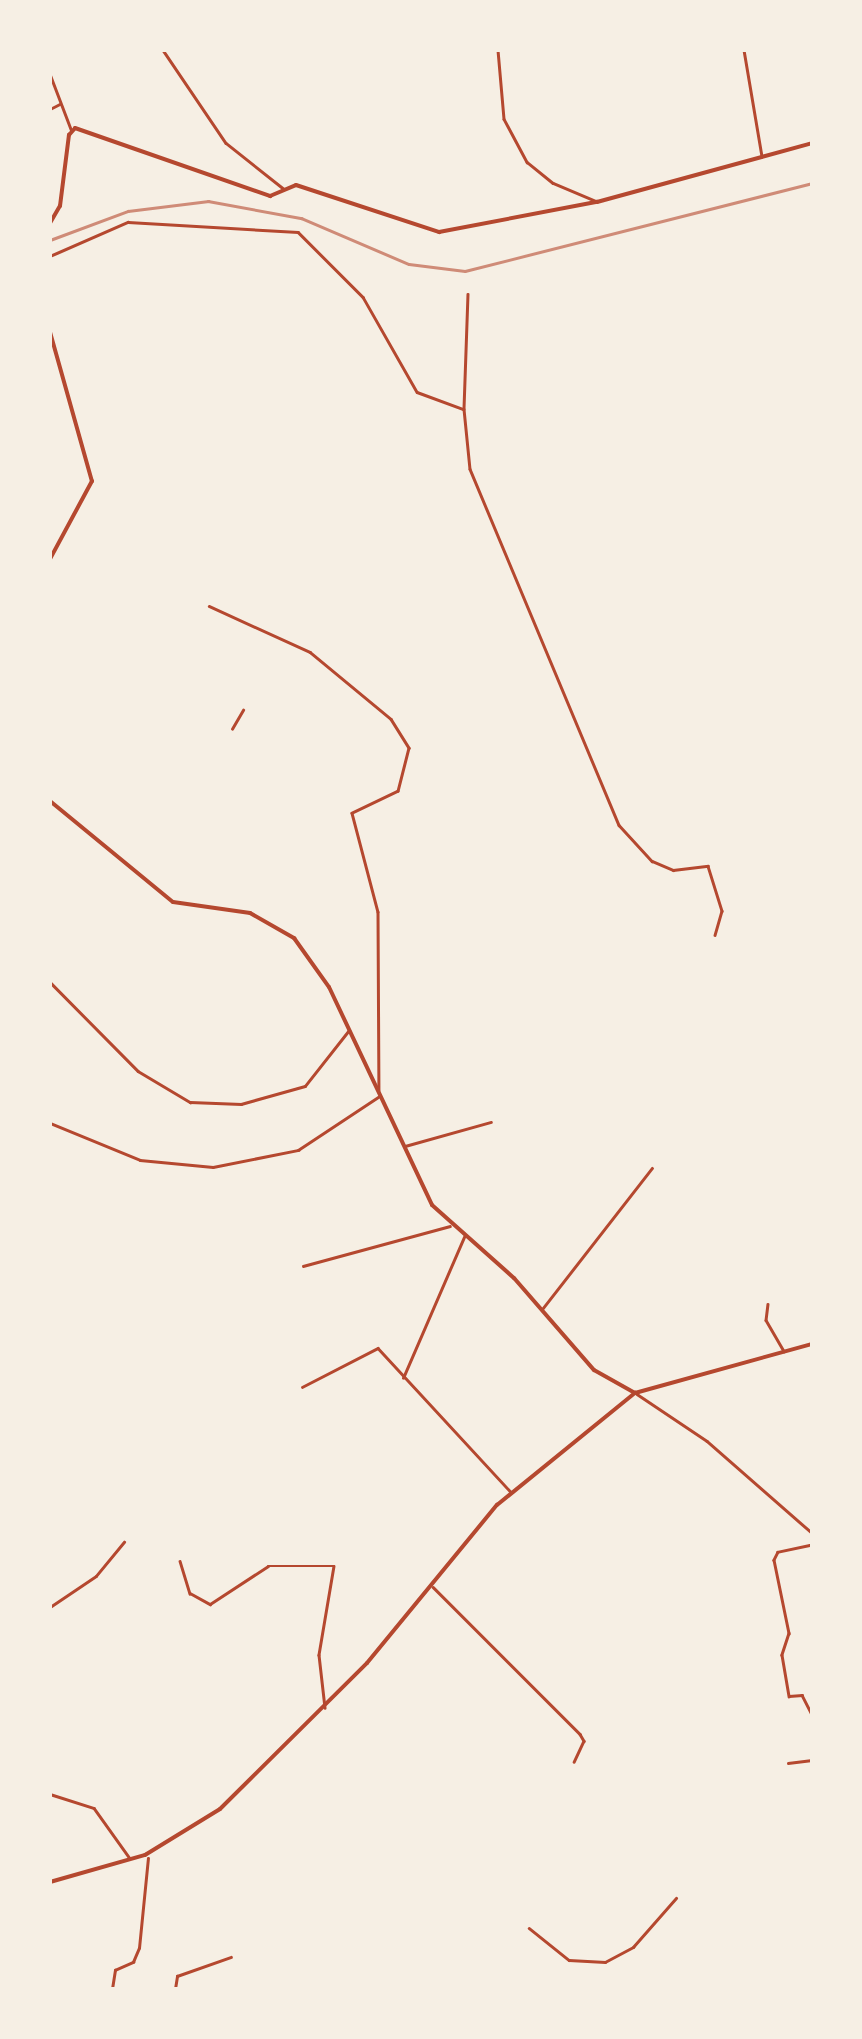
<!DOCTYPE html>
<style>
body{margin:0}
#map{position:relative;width:862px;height:2039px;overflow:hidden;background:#f6efe4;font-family:Karla,sans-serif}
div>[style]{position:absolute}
.minor>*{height:2.5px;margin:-1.25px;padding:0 1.25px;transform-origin:1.25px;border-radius:1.25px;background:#b5482f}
.secondary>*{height:4px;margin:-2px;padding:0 2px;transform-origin:2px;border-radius:2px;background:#b5482f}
.rail>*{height:2.5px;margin:-1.25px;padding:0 1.25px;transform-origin:1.25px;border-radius:1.25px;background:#cf8b77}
span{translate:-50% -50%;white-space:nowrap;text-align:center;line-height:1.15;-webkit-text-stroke:8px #f6efe4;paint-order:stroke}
.frame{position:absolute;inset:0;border:52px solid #f6efe4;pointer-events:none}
</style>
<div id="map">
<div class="minor">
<i style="left:163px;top:50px;width:112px;rotate:55.9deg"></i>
<i style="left:226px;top:143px;width:74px;rotate:38.4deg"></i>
<i style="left:498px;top:50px;width:69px;rotate:85deg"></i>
<i style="left:504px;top:119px;width:49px;rotate:61.9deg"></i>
<i style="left:527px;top:162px;width:33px;rotate:39deg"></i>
<i style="left:553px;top:183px;width:47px;rotate:22.7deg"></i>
<i style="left:744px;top:50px;width:108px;rotate:80.4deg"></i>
<i style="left:50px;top:74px;width:59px;rotate:69.1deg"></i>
<i style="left:50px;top:109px;width:11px;rotate:-27deg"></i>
<i style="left:50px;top:256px;width:85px;rotate:-23.6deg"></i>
<i style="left:128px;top:222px;width:170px;rotate:3.4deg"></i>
<i style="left:298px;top:232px;width:92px;rotate:45deg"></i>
<i style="left:363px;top:297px;width:109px;rotate:60.4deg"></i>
<i style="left:417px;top:392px;width:49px;rotate:20.3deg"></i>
<i style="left:468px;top:294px;width:115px;rotate:92deg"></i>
<i style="left:464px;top:409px;width:60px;rotate:84.3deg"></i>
<i style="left:470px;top:469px;width:386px;rotate:67.3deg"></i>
<i style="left:619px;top:825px;width:49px;rotate:47.5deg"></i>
<i style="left:652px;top:861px;width:23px;rotate:23deg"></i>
<i style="left:673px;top:870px;width:35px;rotate:-7deg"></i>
<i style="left:708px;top:866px;width:47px;rotate:72.7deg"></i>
<i style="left:722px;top:911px;width:25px;rotate:106deg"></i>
<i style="left:209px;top:606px;width:111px;rotate:24.5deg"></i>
<i style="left:310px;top:652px;width:105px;rotate:39.6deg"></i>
<i style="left:391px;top:719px;width:34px;rotate:58deg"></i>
<i style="left:409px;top:748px;width:44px;rotate:104.3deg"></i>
<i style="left:398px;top:791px;width:51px;rotate:154.4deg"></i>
<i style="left:352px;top:813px;width:102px;rotate:75.3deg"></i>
<i style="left:378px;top:912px;width:178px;rotate:89.7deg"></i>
<i style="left:232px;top:729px;width:22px;rotate:-60deg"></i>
<i style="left:50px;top:982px;width:125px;rotate:45.3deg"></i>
<i style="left:138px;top:1071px;width:61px;rotate:30.8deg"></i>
<i style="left:190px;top:1102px;width:51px;rotate:2.2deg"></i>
<i style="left:241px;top:1104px;width:66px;rotate:-15.7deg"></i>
<i style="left:305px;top:1086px;width:71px;rotate:-51.8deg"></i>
<i style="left:50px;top:1123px;width:97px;rotate:22.3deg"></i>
<i style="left:140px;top:1160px;width:73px;rotate:5.5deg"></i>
<i style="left:213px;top:1167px;width:87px;rotate:-11.3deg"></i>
<i style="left:298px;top:1150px;width:96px;rotate:-33.5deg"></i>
<i style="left:405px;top:1146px;width:89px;rotate:-15.6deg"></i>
<i style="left:303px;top:1266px;width:152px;rotate:-15.2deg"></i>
<i style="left:768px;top:1304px;width:16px;rotate:97deg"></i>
<i style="left:766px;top:1320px;width:36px;rotate:60deg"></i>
<i style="left:543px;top:1308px;width:177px;rotate:-52.1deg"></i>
<i style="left:403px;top:1378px;width:154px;rotate:-66.6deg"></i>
<i style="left:302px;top:1387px;width:85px;rotate:-27.2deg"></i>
<i style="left:378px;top:1348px;width:195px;rotate:47.3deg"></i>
<i style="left:637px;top:1394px;width:84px;rotate:33.9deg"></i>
<i style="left:707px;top:1441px;width:140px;rotate:41.2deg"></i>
<i style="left:812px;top:1545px;width:35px;rotate:168deg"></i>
<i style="left:778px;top:1552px;width:9px;rotate:117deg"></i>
<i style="left:774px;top:1560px;width:75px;rotate:78.4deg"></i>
<i style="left:789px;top:1633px;width:23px;rotate:108deg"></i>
<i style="left:782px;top:1655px;width:42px;rotate:80.3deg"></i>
<i style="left:789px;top:1696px;width:13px;rotate:-4deg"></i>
<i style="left:802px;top:1695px;width:22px;rotate:63deg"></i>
<i style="left:180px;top:1561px;width:34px;rotate:73deg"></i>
<i style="left:190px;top:1593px;width:23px;rotate:29deg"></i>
<i style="left:210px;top:1604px;width:69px;rotate:-33.2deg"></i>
<i style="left:268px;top:1566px;width:66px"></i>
<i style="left:334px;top:1566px;width:90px;rotate:99.6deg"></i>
<i style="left:319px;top:1655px;width:53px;rotate:83.5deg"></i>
<i style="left:433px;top:1587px;width:208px;rotate:45deg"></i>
<i style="left:580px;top:1734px;width:8px;rotate:60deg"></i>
<i style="left:584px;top:1741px;width:23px;rotate:115deg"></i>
<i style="left:50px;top:1607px;width:55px;rotate:-34deg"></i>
<i style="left:96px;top:1576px;width:44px;rotate:-50.5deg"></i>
<i style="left:788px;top:1763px;width:24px;rotate:-7deg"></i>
<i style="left:50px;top:1794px;width:46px;rotate:17.7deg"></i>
<i style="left:94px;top:1808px;width:60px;rotate:54.5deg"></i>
<i style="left:529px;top:1928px;width:51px;rotate:38.7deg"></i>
<i style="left:569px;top:1960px;width:36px;rotate:3deg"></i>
<i style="left:605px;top:1962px;width:32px;rotate:-28deg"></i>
<i style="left:633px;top:1947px;width:65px;rotate:-48.7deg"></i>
<i style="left:112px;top:1989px;width:19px;rotate:-81deg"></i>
<i style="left:115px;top:1970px;width:20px;rotate:-24deg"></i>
<i style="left:133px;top:1962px;width:15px;rotate:-67deg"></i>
<i style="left:139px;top:1948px;width:90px;rotate:-84.3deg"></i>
<i style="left:175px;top:1989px;width:13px;rotate:-81deg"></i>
<i style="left:177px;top:1976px;width:57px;rotate:-19.4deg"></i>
</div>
<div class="secondary">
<i style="left:50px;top:223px;width:20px;rotate:-60deg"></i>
<i style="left:60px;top:206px;width:72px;rotate:-82.8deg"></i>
<i style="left:69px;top:135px;width:9px;rotate:-49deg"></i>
<i style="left:75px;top:128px;width:207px;rotate:19.2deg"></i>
<i style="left:270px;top:196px;width:28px;rotate:-23deg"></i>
<i style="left:296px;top:185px;width:151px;rotate:18.2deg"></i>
<i style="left:439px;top:232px;width:161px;rotate:-10.8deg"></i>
<i style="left:597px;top:202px;width:223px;rotate:-15.3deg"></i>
<i style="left:50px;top:332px;width:155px;rotate:74.3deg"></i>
<i style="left:92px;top:481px;width:89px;rotate:118.3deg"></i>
<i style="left:50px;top:801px;width:159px;rotate:39.4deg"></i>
<i style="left:173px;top:902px;width:78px;rotate:8.1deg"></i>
<i style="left:250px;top:913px;width:51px;rotate:29.6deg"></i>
<i style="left:294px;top:938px;width:60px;rotate:54.5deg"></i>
<i style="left:329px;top:987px;width:241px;rotate:64.7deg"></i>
<i style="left:432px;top:1205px;width:110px;rotate:41.7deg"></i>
<i style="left:514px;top:1278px;width:122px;rotate:49deg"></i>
<i style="left:594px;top:1370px;width:47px;rotate:29.3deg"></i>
<i style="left:635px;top:1393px;width:184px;rotate:-15.5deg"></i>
<i style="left:50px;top:1882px;width:99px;rotate:-15.9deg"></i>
<i style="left:145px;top:1855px;width:88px;rotate:-31.5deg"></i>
<i style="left:220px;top:1809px;width:207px;rotate:-44.8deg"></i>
<i style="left:367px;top:1663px;width:205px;rotate:-50.6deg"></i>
<i style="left:497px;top:1505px;width:178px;rotate:-39.1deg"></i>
</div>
<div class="rail">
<i style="left:50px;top:240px;width:83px;rotate:-20.4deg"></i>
<i style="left:128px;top:211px;width:81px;rotate:-7.1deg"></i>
<i style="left:208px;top:201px;width:95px;rotate:10.4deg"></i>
<i style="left:301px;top:218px;width:117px;rotate:23.1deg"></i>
<i style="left:409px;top:264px;width:56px;rotate:7.1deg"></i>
<i style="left:465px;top:271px;width:358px;rotate:-14.2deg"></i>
</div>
<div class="frame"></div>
</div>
